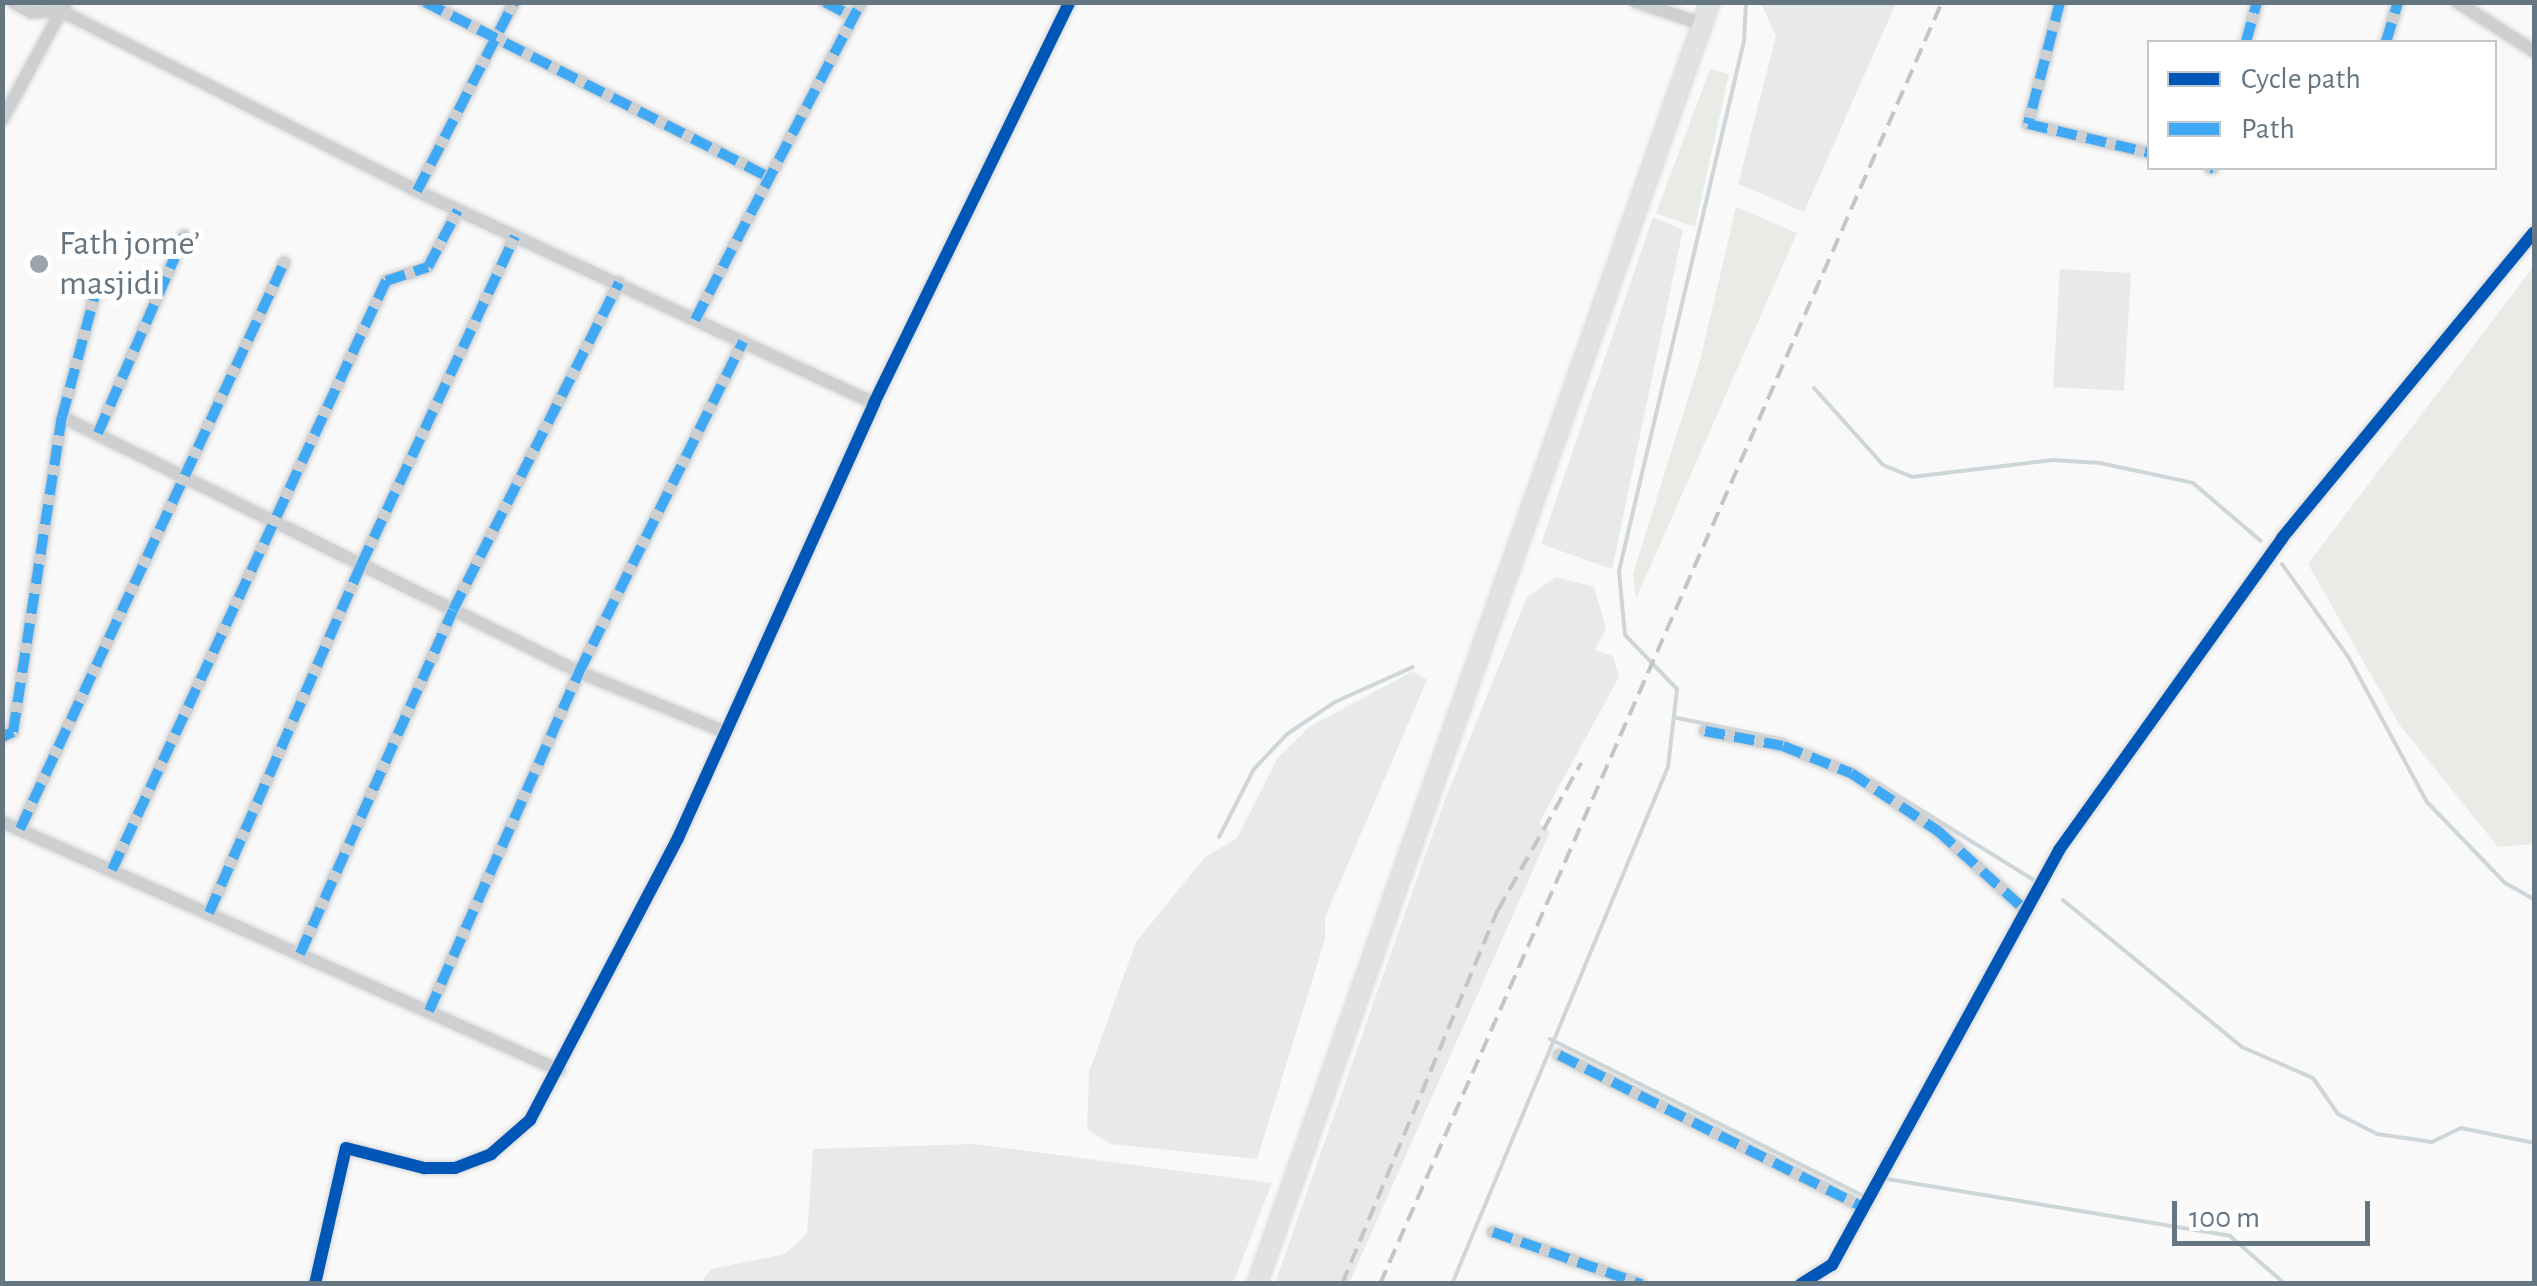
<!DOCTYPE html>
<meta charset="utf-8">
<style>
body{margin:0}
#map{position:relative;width:2537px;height:1286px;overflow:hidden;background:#f9f9f9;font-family:"Alegreya Sans",sans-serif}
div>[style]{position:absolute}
.built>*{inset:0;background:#e8e9e9}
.green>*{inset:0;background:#e8ebe6}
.stream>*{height:4px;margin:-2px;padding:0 2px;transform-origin:2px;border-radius:2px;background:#ced6d9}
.roads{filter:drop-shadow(0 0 2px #d5d6d7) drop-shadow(0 0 2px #d5d6d7)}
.minor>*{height:12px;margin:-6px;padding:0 6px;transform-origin:6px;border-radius:6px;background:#cecfd0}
.secondary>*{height:18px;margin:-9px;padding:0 9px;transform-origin:9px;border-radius:9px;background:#e1e2e2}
.rail>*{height:4px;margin-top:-2px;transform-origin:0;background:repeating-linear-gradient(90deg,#c3c5c6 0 15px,transparent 0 23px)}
.quiet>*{height:10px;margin-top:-5px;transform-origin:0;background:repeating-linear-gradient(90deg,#3fa9f5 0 20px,transparent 0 30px)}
.cycleway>*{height:12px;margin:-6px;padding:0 6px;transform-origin:6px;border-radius:6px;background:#0057b8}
.dots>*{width:28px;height:28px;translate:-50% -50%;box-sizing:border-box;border:5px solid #fff;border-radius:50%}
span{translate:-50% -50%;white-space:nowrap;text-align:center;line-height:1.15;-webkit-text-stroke:10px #fff;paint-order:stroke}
.poi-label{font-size:35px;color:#657683}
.left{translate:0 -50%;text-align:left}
.frame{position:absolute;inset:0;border:5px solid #657683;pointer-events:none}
.legend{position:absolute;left:2147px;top:40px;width:350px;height:130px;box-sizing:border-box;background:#fff;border:2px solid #c1c8cd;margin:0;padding:12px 18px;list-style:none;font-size:30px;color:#657683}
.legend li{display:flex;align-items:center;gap:20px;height:50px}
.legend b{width:50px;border:2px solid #c1c8cd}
.scale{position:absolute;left:2172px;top:1201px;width:198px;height:45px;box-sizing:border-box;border:5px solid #657683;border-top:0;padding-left:12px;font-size:30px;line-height:35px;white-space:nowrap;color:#657683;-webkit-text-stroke:8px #fff;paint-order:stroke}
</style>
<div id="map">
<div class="built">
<i style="clip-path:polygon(1761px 3px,1896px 3px,1804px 212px,1738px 184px,1776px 36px)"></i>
<i style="clip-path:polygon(1653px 217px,1683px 230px,1612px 569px,1541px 544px)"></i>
<i style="clip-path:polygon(2060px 269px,2131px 273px,2124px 391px,2053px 387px)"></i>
<i style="clip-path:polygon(1556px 577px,1594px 587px,1606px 628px,1595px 650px,1613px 656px,1619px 677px,1539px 823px,1550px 832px,1349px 1283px,1275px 1283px,1444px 802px,1527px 597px)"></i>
<i style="clip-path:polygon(1413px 671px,1427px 680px,1325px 917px,1325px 939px,1257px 1159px,1110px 1144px,1087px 1129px,1089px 1072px,1136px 942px,1205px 857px,1237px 838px,1277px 759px,1309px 727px)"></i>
<i style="clip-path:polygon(974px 1144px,1272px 1183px,1233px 1283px,700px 1283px,711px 1269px,785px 1254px,807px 1234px,813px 1149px)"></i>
</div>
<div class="green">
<i style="clip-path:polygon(1710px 69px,1729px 74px,1695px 227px,1656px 213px)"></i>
<i style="clip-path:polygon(1736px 207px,1797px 233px,1636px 599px,1633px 574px,1701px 357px)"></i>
<i style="clip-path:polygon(2534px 266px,2534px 844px,2498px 847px,2399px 724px,2308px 564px)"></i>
</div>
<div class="stream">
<i style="left:1814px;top:388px;width:103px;rotate:48.1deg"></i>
<i style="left:1883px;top:465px;width:31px;rotate:22deg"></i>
<i style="left:1912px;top:477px;width:142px;rotate:-6.9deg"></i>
<i style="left:2053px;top:460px;width:47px;rotate:3.7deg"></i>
<i style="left:2100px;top:463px;width:95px;rotate:12.1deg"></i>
<i style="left:2193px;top:483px;width:89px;rotate:40.5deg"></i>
<i style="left:2282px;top:564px;width:115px;rotate:54.5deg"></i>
<i style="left:2349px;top:658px;width:164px;rotate:61.6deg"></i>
<i style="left:2427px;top:802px;width:112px;rotate:46.1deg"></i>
<i style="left:2505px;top:883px;width:33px;rotate:29deg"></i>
<i style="left:1677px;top:718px;width:110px;rotate:11.5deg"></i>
<i style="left:1871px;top:779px;width:192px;rotate:31.8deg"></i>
<i style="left:1219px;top:837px;width:76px;rotate:-62.8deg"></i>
<i style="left:1254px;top:769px;width:48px;rotate:-46.7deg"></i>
<i style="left:1287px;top:734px;width:58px;rotate:-33.7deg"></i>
<i style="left:1335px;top:702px;width:85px;rotate:-24.2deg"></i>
<i style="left:2063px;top:900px;width:232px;rotate:39.4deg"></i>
<i style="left:2242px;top:1047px;width:77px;rotate:23.6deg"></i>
<i style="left:2313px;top:1078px;width:44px;rotate:55.2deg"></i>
<i style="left:2338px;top:1114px;width:44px;rotate:27.1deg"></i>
<i style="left:2377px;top:1134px;width:56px;rotate:8.3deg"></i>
<i style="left:2432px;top:1142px;width:32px;rotate:-26deg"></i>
<i style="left:2461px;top:1128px;width:75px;rotate:11.6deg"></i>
<i style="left:1550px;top:1039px;width:350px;rotate:26.6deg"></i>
<i style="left:1887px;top:1179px;width:348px;rotate:9.4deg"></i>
<i style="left:2230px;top:1236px;width:73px;rotate:41.1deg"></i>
<i style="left:1452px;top:1284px;width:560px;rotate:-67.33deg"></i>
<i style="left:1668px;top:767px;width:79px;rotate:-83.4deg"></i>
<i style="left:1677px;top:689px;width:75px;rotate:-133.9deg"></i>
<i style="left:1625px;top:635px;width:64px;rotate:-95.4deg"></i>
<i style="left:1619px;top:571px;width:545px;rotate:-76.73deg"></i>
<i style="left:1744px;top:41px;width:39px;rotate:-87deg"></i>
</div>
<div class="roads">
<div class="minor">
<i style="left:13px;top:2px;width:21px;rotate:29deg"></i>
<i style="left:31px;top:12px;width:30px;rotate:-2deg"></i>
<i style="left:61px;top:11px;width:399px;rotate:26.8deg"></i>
<i style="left:417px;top:191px;width:504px;rotate:24.89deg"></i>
<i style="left:425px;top:2px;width:387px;rotate:27deg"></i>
<i style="left:825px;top:2px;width:32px;rotate:28deg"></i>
<i style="left:1636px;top:2px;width:71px;rotate:18.2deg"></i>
<i style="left:2060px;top:2px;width:126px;rotate:104.7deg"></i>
<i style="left:2028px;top:124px;width:125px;rotate:13.4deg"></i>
<i style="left:2457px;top:2px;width:91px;rotate:32.5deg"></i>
<i style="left:2246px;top:42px;width:41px;rotate:-74.6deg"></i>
<i style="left:2386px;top:42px;width:42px;rotate:-73.3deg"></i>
<i style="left:2px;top:120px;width:134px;rotate:-61.5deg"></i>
<i style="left:2210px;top:168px;width:3px"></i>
<i style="left:417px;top:191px;width:212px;rotate:-62.8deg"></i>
<i style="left:695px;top:320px;width:359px;rotate:-62.4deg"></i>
<i style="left:62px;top:417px;width:576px;rotate:26.25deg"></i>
<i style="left:579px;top:672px;width:158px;rotate:22.3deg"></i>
<i style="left:98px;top:433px;width:215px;rotate:-66.4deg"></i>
<i style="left:1705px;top:731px;width:79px;rotate:10.9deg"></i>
<i style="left:1783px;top:746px;width:73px;rotate:21.7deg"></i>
<i style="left:1851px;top:773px;width:105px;rotate:33.7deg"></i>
<i style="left:1938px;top:831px;width:115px;rotate:42.2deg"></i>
<i style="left:2px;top:737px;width:12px;rotate:-24deg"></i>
<i style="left:13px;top:732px;width:319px;rotate:-81.2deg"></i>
<i style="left:62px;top:417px;width:131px;rotate:-74.9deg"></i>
<i style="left:2px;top:822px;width:610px;rotate:24deg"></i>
<i style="left:20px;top:829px;width:625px;rotate:-64.99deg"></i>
<i style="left:112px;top:870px;width:650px;rotate:-65.05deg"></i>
<i style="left:386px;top:281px;width:44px;rotate:-18.4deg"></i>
<i style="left:428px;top:267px;width:64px;rotate:-62.2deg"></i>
<i style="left:209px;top:913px;width:380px;rotate:-66.4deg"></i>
<i style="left:361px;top:565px;width:363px;rotate:-64.9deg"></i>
<i style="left:300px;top:954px;width:376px;rotate:-66deg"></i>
<i style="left:453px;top:610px;width:367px;rotate:-63.1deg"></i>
<i style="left:429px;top:1011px;width:371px;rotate:-66.1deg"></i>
<i style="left:579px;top:672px;width:369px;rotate:-63.6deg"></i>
<i style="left:1559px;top:1055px;width:339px;rotate:26.6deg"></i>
<i style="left:1493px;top:1232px;width:157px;rotate:19.4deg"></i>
<i style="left:315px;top:1284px;width:139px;rotate:-77.2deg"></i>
<i style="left:346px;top:1148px;width:81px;rotate:14.4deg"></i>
<i style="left:424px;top:1168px;width:31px"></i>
<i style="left:455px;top:1168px;width:39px;rotate:-21deg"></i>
<i style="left:491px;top:1154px;width:52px;rotate:-41.1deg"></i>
<i style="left:530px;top:1120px;width:318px;rotate:-62.3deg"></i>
<i style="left:678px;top:838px;width:477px;rotate:-65.7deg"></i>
<i style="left:874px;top:403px;width:446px;rotate:-64deg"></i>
<i style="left:1801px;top:1284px;width:36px;rotate:-32deg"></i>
<i style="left:1832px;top:1265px;width:473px;rotate:-61.3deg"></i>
<i style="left:2059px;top:850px;width:384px;rotate:-54.4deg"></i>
<i style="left:2282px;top:538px;width:396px;rotate:-50.5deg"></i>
</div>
<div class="secondary">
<i style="left:1257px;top:1284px;width:1360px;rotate:-70.54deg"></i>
</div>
</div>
<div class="rail">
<i style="left:1342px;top:1284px;width:405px;rotate:-67.4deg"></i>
<i style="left:1498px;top:910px;width:169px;rotate:-60.5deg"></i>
<i style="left:1380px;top:1284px;width:1400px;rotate:-66.33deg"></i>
</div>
<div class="quiet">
<i style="left:425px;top:2px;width:387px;rotate:27deg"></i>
<i style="left:825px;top:2px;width:32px;rotate:28deg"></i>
<i style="left:2060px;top:2px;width:126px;rotate:104.7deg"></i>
<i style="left:2028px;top:124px;width:125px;rotate:13.4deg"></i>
<i style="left:2246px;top:42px;width:41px;rotate:-74.6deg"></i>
<i style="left:2386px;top:42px;width:42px;rotate:-73.3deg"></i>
<i style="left:2210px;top:168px;width:3px"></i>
<i style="left:417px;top:191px;width:212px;rotate:-62.8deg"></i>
<i style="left:695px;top:320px;width:359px;rotate:-62.4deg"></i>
<i style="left:98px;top:433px;width:215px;rotate:-66.4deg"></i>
<i style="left:1705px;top:731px;width:79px;rotate:10.9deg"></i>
<i style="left:1783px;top:746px;width:73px;rotate:21.7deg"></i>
<i style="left:1851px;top:773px;width:105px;rotate:33.7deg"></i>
<i style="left:1938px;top:831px;width:115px;rotate:42.2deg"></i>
<i style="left:2px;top:737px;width:12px;rotate:-24deg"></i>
<i style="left:13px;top:732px;width:319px;rotate:-81.2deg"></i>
<i style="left:62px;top:417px;width:131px;rotate:-74.9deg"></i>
<i style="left:20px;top:829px;width:625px;rotate:-64.99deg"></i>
<i style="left:112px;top:870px;width:650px;rotate:-65.05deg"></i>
<i style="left:386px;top:281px;width:44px;rotate:-18.4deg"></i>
<i style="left:428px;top:267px;width:64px;rotate:-62.2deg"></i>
<i style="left:209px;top:913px;width:380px;rotate:-66.4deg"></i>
<i style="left:361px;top:565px;width:363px;rotate:-64.9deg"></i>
<i style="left:300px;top:954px;width:376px;rotate:-66deg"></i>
<i style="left:453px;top:610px;width:367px;rotate:-63.1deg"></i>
<i style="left:429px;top:1011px;width:371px;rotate:-66.1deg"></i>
<i style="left:579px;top:672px;width:369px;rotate:-63.6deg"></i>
<i style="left:1559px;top:1055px;width:339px;rotate:26.6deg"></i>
<i style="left:1493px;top:1232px;width:157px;rotate:19.4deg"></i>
</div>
<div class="cycleway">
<i style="left:315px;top:1284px;width:139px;rotate:-77.2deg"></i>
<i style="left:346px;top:1148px;width:81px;rotate:14.4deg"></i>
<i style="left:424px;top:1168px;width:31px"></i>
<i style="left:455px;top:1168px;width:39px;rotate:-21deg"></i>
<i style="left:491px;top:1154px;width:52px;rotate:-41.1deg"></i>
<i style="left:530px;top:1120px;width:318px;rotate:-62.3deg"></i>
<i style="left:678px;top:838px;width:477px;rotate:-65.7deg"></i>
<i style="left:874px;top:403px;width:446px;rotate:-64deg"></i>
<i style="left:1801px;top:1284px;width:36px;rotate:-32deg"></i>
<i style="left:1832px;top:1265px;width:473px;rotate:-61.3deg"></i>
<i style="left:2059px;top:850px;width:384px;rotate:-54.4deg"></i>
<i style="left:2282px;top:538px;width:396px;rotate:-50.5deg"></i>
</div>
<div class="dots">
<i style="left:39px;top:264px;background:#99a4ac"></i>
</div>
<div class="poi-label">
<span class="left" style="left:59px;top:264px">Fath jome’<br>masjidi</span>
</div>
<div class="frame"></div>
<ul class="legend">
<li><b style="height:12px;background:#0057b8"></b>Cycle path</li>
<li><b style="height:12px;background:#3fa9f5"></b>Path</li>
</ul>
<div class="scale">100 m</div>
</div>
